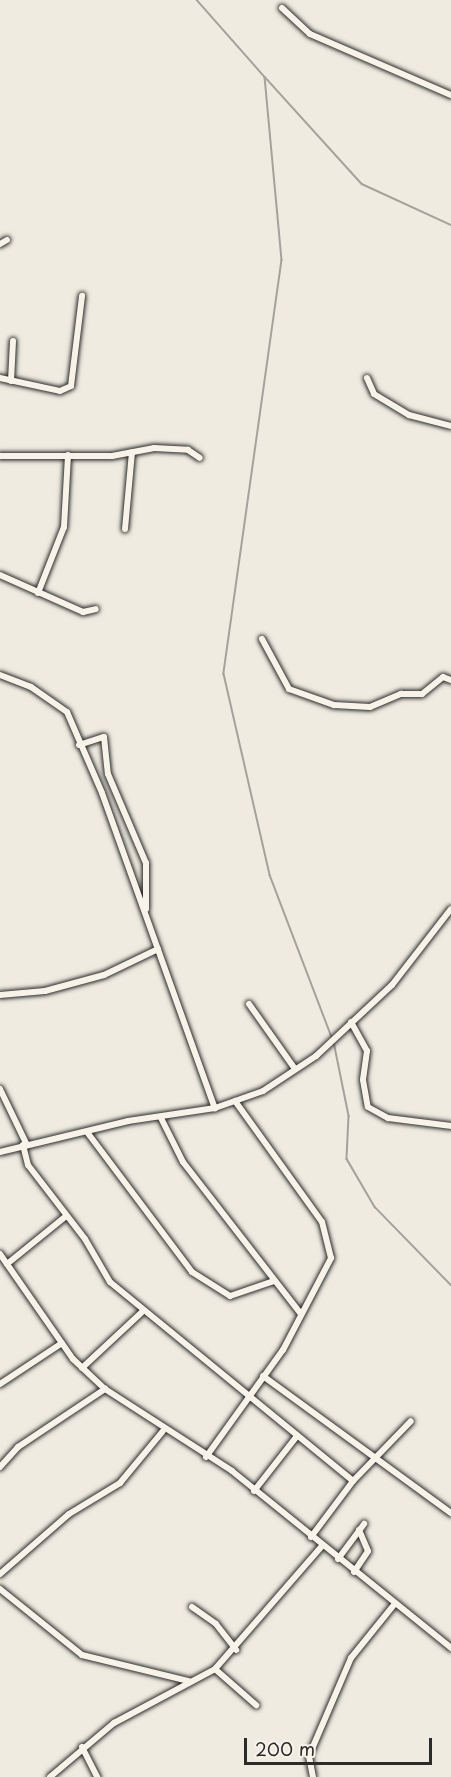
<!DOCTYPE html>
<style>
body{margin:0}
#map{position:relative;width:451px;height:1777px;overflow:hidden;background:#efebe0;font-family:"Playpen Sans",sans-serif}
div>[style]{position:absolute}
.stream>*{height:1.5px;margin:-0.75px;padding:0 0.75px;transform-origin:0.75px;border-radius:0.75px;background:#a4a29a}
.roads{filter:drop-shadow(0 0 2px #2b2b2b) drop-shadow(0 0 2px #2b2b2b)}
.minor>*{height:6px;margin:-3px;padding:0 3px;transform-origin:3px;border-radius:3px;background:#f7f3e8}
span{translate:-50% -50%;white-space:nowrap;text-align:center;line-height:1.15;-webkit-text-stroke:4.5px #f7f3e8;paint-order:stroke}
.scale{position:absolute;left:244px;top:1738px;width:188px;height:27px;box-sizing:border-box;border:3px solid #2b2b2b;border-top:0;padding-left:8px;font-size:18px;line-height:21px;white-space:nowrap;color:#2b2b2b;-webkit-text-stroke:4px #f7f3e8;paint-order:stroke}
</style>
<div id="map">
<div class="stream">
<i style="left:197px;top:0;width:103px;rotate:48.6deg"></i>
<i style="left:265px;top:77px;width:184px;rotate:84.7deg"></i>
<i style="left:282px;top:260px;width:418px;rotate:98deg"></i>
<i style="left:224px;top:674px;width:206px;rotate:77.1deg"></i>
<i style="left:270px;top:875px;width:173px;rotate:69.1deg"></i>
<i style="left:265px;top:77px;width:144px;rotate:47.8deg"></i>
<i style="left:362px;top:184px;width:98px;rotate:24.7deg"></i>
<i style="left:334px;top:1042px;width:76px;rotate:78.5deg"></i>
<i style="left:349px;top:1116px;width:43px;rotate:92.7deg"></i>
<i style="left:347px;top:1159px;width:56px;rotate:59.7deg"></i>
<i style="left:375px;top:1207px;width:109px;rotate:45.7deg"></i>
</div>
<div class="roads">
<div class="minor">
<i style="left:282px;top:8px;width:38px;rotate:43deg"></i>
<i style="left:310px;top:34px;width:154px;rotate:23.4deg"></i>
<i style="left:0;top:244px;width:8px;rotate:-30deg"></i>
<i style="left:0;top:378px;width:61px;rotate:12.2deg"></i>
<i style="left:60px;top:391px;width:12px;rotate:-24deg"></i>
<i style="left:71px;top:386px;width:91px;rotate:-83deg"></i>
<i style="left:367px;top:378px;width:17px;rotate:66deg"></i>
<i style="left:374px;top:394px;width:41px;rotate:31deg"></i>
<i style="left:409px;top:415px;width:43px;rotate:14.7deg"></i>
<i style="left:11px;top:381px;width:40px;rotate:-87.1deg"></i>
<i style="left:0;top:456px;width:112px"></i>
<i style="left:112px;top:456px;width:43px;rotate:-10.8deg"></i>
<i style="left:154px;top:448px;width:34px;rotate:3deg"></i>
<i style="left:188px;top:450px;width:14px;rotate:34deg"></i>
<i style="left:125px;top:529px;width:77px;rotate:-84.8deg"></i>
<i style="left:0;top:575px;width:91px;rotate:24deg"></i>
<i style="left:83px;top:612px;width:13px;rotate:-13deg"></i>
<i style="left:38px;top:593px;width:71px;rotate:-68.5deg"></i>
<i style="left:64px;top:527px;width:72px;rotate:-86.8deg"></i>
<i style="left:262px;top:639px;width:57px;rotate:61.6deg"></i>
<i style="left:289px;top:689px;width:48px;rotate:19.6deg"></i>
<i style="left:334px;top:705px;width:36px;rotate:3deg"></i>
<i style="left:370px;top:707px;width:34px;rotate:-23deg"></i>
<i style="left:401px;top:694px;width:21px"></i>
<i style="left:422px;top:694px;width:27px;rotate:-39deg"></i>
<i style="left:443px;top:677px;width:9px;rotate:21deg"></i>
<i style="left:0;top:675px;width:33px;rotate:21deg"></i>
<i style="left:31px;top:687px;width:44px;rotate:34.8deg"></i>
<i style="left:67px;top:712px;width:88px;rotate:66.6deg"></i>
<i style="left:102px;top:793px;width:335px;rotate:70.3deg"></i>
<i style="left:79px;top:745px;width:26px;rotate:-18deg"></i>
<i style="left:104px;top:737px;width:37px;rotate:84deg"></i>
<i style="left:108px;top:774px;width:97px;rotate:66.9deg"></i>
<i style="left:146px;top:863px;width:46px;rotate:90deg"></i>
<i style="left:0;top:995px;width:45px;rotate:-5.1deg"></i>
<i style="left:45px;top:991px;width:61px;rotate:-15.2deg"></i>
<i style="left:104px;top:975px;width:60px;rotate:-25.7deg"></i>
<i style="left:249px;top:1004px;width:80px;rotate:54.7deg"></i>
<i style="left:351px;top:1022px;width:33px;rotate:61deg"></i>
<i style="left:367px;top:1051px;width:29px;rotate:98deg"></i>
<i style="left:363px;top:1080px;width:27px;rotate:80deg"></i>
<i style="left:368px;top:1107px;width:23px;rotate:29deg"></i>
<i style="left:388px;top:1118px;width:64px;rotate:7.2deg"></i>
<i style="left:0;top:1089px;width:62px;rotate:64.3deg"></i>
<i style="left:161px;top:1118px;width:49px;rotate:63.4deg"></i>
<i style="left:183px;top:1162px;width:192px;rotate:52.2deg"></i>
<i style="left:87px;top:1132px;width:175px;rotate:53.1deg"></i>
<i style="left:192px;top:1272px;width:45px;rotate:32.3deg"></i>
<i style="left:230px;top:1296px;width:46px;rotate:-18.8deg"></i>
<i style="left:23px;top:1145px;width:21px;rotate:76deg"></i>
<i style="left:28px;top:1165px;width:93px;rotate:52.4deg"></i>
<i style="left:85px;top:1239px;width:50px;rotate:59.8deg"></i>
<i style="left:110px;top:1282px;width:314px;rotate:39.3deg"></i>
<i style="left:0;top:1152px;width:132px;rotate:-13.6deg"></i>
<i style="left:128px;top:1121px;width:88px;rotate:-8.5deg"></i>
<i style="left:215px;top:1108px;width:51px;rotate:-19.5deg"></i>
<i style="left:263px;top:1091px;width:64px;rotate:-33.4deg"></i>
<i style="left:316px;top:1056px;width:104px;rotate:-43.1deg"></i>
<i style="left:392px;top:985px;width:96px;rotate:-52.2deg"></i>
<i style="left:0;top:1254px;width:128px;rotate:55.2deg"></i>
<i style="left:73px;top:1359px;width:44px;rotate:43.2deg"></i>
<i style="left:105px;top:1389px;width:151px;rotate:32.8deg"></i>
<i style="left:232px;top:1471px;width:282px;rotate:38.9deg"></i>
<i style="left:7px;top:1264px;width:76px;rotate:-39.1deg"></i>
<i style="left:82px;top:1368px;width:81px;rotate:-43deg"></i>
<i style="left:263px;top:1376px;width:233px;rotate:36.1deg"></i>
<i style="left:0;top:1384px;width:74px;rotate:-33.5deg"></i>
<i style="left:206px;top:1457px;width:132px;rotate:-54.3deg"></i>
<i style="left:283px;top:1350px;width:104px;rotate:-62.4deg"></i>
<i style="left:331px;top:1258px;width:37px;rotate:-104deg"></i>
<i style="left:322px;top:1222px;width:149px;rotate:-125.7deg"></i>
<i style="left:0;top:1467px;width:27px;rotate:-48deg"></i>
<i style="left:18px;top:1447px;width:105px;rotate:-33.7deg"></i>
<i style="left:254px;top:1491px;width:70px;rotate:-52deg"></i>
<i style="left:311px;top:1537px;width:70px;rotate:-53.1deg"></i>
<i style="left:353px;top:1481px;width:83px;rotate:-46deg"></i>
<i style="left:338px;top:1559px;width:44px;rotate:-53.4deg"></i>
<i style="left:354px;top:1572px;width:25px;rotate:-56deg"></i>
<i style="left:368px;top:1551px;width:23px;rotate:-113deg"></i>
<i style="left:0;top:1574px;width:91px;rotate:-41deg"></i>
<i style="left:69px;top:1514px;width:60px;rotate:-31.3deg"></i>
<i style="left:120px;top:1483px;width:67px;rotate:-50.4deg"></i>
<i style="left:0;top:1589px;width:105px;rotate:38.8deg"></i>
<i style="left:82px;top:1655px;width:110px;rotate:13.7deg"></i>
<i style="left:192px;top:1607px;width:29px;rotate:35deg"></i>
<i style="left:216px;top:1624px;width:33px;rotate:52deg"></i>
<i style="left:215px;top:1669px;width:55px;rotate:41.3deg"></i>
<i style="left:82px;top:1747px;width:34px;rotate:63deg"></i>
<i style="left:50px;top:1777px;width:84px;rotate:-40.2deg"></i>
<i style="left:114px;top:1723px;width:115px;rotate:-28.1deg"></i>
<i style="left:215px;top:1669px;width:163px;rotate:-49deg"></i>
<i style="left:313px;top:1777px;width:21px;rotate:-101deg"></i>
<i style="left:309px;top:1756px;width:107px;rotate:-66.8deg"></i>
<i style="left:351px;top:1658px;width:67px;rotate:-51.1deg"></i>
</div>
</div>
<div class="scale">200 m</div>
</div>
